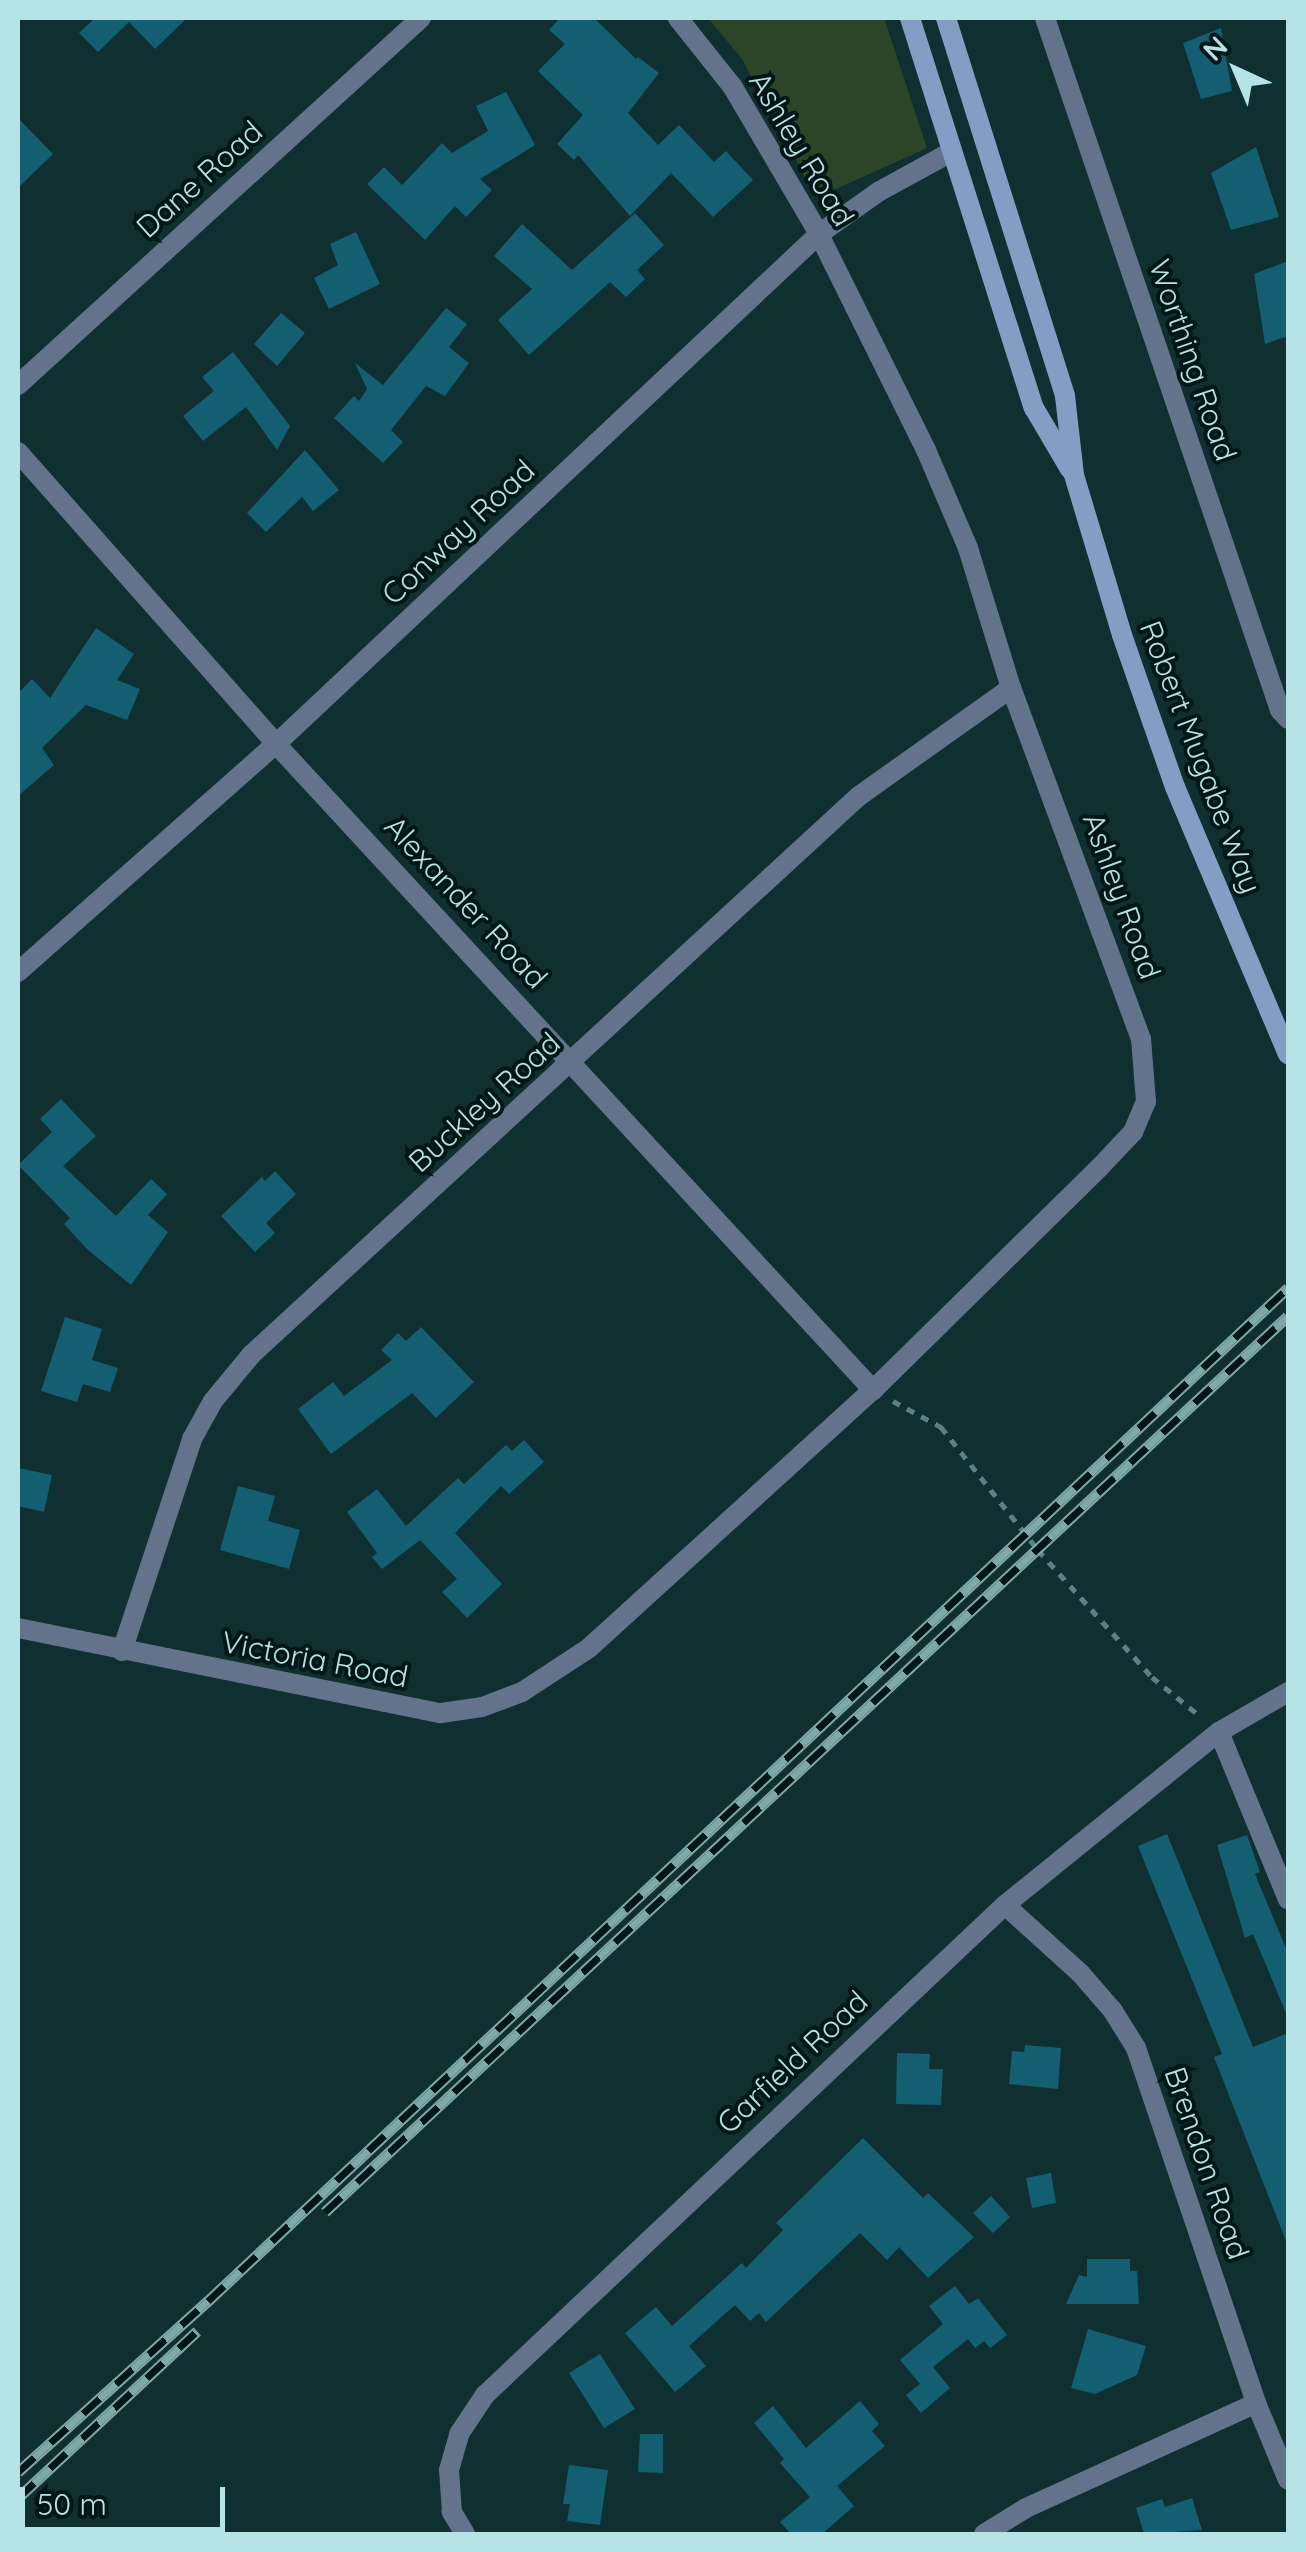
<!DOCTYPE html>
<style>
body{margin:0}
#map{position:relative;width:1306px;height:2552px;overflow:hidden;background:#0f2f31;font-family:Quicksand,sans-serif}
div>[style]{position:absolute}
.green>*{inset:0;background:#2c4526}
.building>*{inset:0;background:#135e71}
.path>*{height:5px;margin-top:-2.5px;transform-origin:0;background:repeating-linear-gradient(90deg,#5b8183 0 8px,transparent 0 16px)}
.street>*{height:20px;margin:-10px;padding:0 10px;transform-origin:10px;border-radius:10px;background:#64738c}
.secondary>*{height:20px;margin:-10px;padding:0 10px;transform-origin:10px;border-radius:10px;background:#849dc4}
.rail>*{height:11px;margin-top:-5.5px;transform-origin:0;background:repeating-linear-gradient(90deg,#021617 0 22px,#7fa8aa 0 44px);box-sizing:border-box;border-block:2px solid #7fa8aa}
span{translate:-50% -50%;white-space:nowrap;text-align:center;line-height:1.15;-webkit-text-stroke:8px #021617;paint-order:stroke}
.street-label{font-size:30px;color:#b6e3e5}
.frame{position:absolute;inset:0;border:20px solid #b6e3e5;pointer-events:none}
.north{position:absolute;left:1186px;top:20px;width:100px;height:100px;-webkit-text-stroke:8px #021617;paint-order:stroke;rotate:316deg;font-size:28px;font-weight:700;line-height:40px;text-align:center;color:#b6e3e5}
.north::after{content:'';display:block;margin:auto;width:35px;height:45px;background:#b6e3e5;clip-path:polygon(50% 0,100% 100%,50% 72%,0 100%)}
.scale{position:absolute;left:20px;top:2487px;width:205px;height:45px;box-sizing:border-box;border:5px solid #b6e3e5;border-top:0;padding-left:12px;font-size:30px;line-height:35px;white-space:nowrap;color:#b6e3e5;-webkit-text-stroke:8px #021617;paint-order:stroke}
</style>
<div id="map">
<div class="green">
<i style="clip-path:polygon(708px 18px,884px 18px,927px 148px,836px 189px,809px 185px,742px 59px)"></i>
</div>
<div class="building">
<i style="clip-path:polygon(95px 18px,187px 18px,155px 49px,129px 22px,98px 52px,79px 33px)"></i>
<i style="clip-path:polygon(560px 18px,594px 18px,636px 59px,638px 57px,659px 73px,628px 113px,658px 145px,679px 125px,714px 162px,726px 151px,753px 180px,713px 217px,671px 173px,630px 216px,578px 155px,574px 160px,557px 144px,583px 115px,538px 71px,565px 44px,549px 30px)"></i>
<i style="clip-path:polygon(1221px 28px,1232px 91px,1201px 99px,1183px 43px)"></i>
<i style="clip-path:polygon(506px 92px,535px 145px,480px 179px,492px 190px,466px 217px,455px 206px,425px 240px,367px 184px,384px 167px,402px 185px,442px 143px,452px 153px,488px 131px,476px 106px)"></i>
<i style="clip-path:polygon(18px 118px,53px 154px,18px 188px)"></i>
<i style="clip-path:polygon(1256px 147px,1279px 217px,1231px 230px,1211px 173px)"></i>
<i style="clip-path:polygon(635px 213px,664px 245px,637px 270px,645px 279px,626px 297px,610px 282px,529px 355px,498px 320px,532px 289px,494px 256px,522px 224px,572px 270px)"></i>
<i style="clip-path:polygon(356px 232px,380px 284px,329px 309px,314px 278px,338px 265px,330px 244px)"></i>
<i style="clip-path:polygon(1288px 261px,1288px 336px,1265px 344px,1254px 274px)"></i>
<i style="clip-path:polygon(446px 308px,467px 324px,449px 347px,469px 363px,445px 396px,426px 386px,391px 430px,403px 442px,383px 463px,334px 418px,354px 396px,359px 401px,367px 389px,355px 363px,383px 385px)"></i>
<i style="clip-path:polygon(281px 313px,305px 333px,277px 366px,254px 344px)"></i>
<i style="clip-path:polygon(233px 352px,290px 426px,277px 450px,246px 407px,203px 441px,183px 416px,214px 391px,202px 377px)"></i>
<i style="clip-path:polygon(305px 450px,339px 490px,313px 511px,302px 497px,266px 532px,247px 513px)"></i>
<i style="clip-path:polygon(96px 628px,134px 654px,117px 680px,140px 689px,127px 720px,86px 705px,42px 748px,54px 765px,18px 796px,18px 693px,32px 679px,50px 698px)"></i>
<i style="clip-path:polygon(61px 1099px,96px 1136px,63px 1166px,116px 1216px,151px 1179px,167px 1194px,148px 1215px,168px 1232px,131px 1285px,88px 1250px,64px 1224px,70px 1218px,18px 1165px,52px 1132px,40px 1119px)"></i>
<i style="clip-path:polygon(275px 1171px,296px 1194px,266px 1223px,275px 1233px,255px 1252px,221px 1216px,262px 1177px,265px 1181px)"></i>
<i style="clip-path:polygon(65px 1317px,102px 1329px,92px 1360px,118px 1368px,110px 1392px,83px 1384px,77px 1402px,41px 1391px)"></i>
<i style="clip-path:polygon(421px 1327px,474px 1382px,436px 1418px,412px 1393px,331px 1454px,298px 1409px,333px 1382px,344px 1396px,392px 1360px,381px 1350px,398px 1333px,406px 1341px)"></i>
<i style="clip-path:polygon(524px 1440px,544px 1462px,509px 1494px,501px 1486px,455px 1533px,502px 1584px,467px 1618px,442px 1592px,457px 1579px,420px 1540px,382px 1569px,372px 1557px,377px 1553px,347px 1512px,377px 1489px,406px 1526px,458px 1478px,464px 1484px,506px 1445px,512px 1451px)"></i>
<i style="clip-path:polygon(18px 1468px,52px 1475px,44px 1512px,18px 1506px)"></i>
<i style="clip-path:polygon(238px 1486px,275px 1496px,268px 1521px,300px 1530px,289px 1569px,220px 1550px)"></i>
<i style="clip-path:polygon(1167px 1834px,1253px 2047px,1288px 2033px,1288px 2246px,1214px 2057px,1222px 2054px,1138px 1846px)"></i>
<i style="clip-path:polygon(1247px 1835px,1260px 1872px,1255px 1874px,1288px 1953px,1288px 2018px,1253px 1934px,1245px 1938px,1217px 1845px)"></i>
<i style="clip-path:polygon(1025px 2045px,1061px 2048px,1058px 2089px,1009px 2084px,1012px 2051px,1024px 2052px)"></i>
<i style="clip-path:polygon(897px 2053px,930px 2054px,929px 2069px,943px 2069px,941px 2105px,896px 2104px)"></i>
<i style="clip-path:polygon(863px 2138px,923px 2198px,928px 2193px,974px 2237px,928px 2278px,899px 2247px,887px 2260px,860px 2233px,766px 2322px,759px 2313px,750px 2321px,735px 2305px,689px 2346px,706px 2366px,675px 2392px,625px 2333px,656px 2307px,672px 2326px,742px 2263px,746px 2268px,783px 2230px,776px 2223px)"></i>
<i style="clip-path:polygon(1051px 2173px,1056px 2203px,1032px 2208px,1026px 2178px)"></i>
<i style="clip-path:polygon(991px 2196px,1010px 2217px,993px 2233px,973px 2213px)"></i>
<i style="clip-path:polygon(1087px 2259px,1130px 2259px,1130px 2271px,1137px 2271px,1139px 2304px,1066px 2304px,1079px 2275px,1087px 2277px)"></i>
<i style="clip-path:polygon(955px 2286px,969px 2304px,978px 2298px,1007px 2335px,990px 2348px,984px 2341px,975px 2348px,968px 2339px,933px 2367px,950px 2388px,921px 2413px,906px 2395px,920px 2384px,900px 2360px,943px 2324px,929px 2306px)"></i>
<i style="clip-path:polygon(1088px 2329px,1146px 2346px,1137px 2375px,1095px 2394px,1071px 2388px)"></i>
<i style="clip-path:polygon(600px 2354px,635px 2409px,604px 2428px,569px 2373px)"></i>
<i style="clip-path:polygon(860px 2401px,879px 2424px,872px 2431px,885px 2446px,837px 2486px,854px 2506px,822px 2534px,791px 2534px,780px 2522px,810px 2497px,780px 2463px,784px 2459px,754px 2423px,773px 2406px,806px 2448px)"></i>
<i style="clip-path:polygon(640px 2434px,663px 2434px,663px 2473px,638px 2472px)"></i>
<i style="clip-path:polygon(569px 2465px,608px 2470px,600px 2525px,567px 2521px,570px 2504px,563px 2504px)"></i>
<i style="clip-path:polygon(1192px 2498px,1202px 2530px,1144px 2534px,1136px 2508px,1162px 2499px,1165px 2507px)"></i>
</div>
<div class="path">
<i style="left:893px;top:1401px;width:55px;rotate:28.4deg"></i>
<i style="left:941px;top:1427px;width:157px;rotate:51.7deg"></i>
<i style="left:1038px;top:1550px;width:171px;rotate:48.1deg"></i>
<i style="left:1152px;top:1677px;width:62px;rotate:39.1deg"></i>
</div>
<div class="street">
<i style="left:1045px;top:18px;width:731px;rotate:71.24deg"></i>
<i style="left:1280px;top:710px;width:12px;rotate:48deg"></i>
<i style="left:18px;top:385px;width:545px;rotate:-42.32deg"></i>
<i style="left:18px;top:452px;width:390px;rotate:48.5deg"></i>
<i style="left:276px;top:744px;width:880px;rotate:47.26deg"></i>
<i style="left:18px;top:972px;width:344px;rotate:-41.5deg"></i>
<i style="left:276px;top:744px;width:745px;rotate:-43.2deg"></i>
<i style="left:819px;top:234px;width:72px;rotate:-35.4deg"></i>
<i style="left:878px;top:192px;width:83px;rotate:-28.7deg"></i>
<i style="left:18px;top:1628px;width:431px;rotate:11.4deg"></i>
<i style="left:441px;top:1713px;width:41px;rotate:-8.3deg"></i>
<i style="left:482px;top:1707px;width:43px;rotate:-20.6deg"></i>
<i style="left:522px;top:1692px;width:80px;rotate:-33.3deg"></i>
<i style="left:589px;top:1648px;width:384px;rotate:-42.3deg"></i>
<i style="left:873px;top:1390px;width:317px;rotate:-44.5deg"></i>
<i style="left:1099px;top:1168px;width:50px;rotate:-46.6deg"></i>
<i style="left:1133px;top:1132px;width:33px;rotate:-67deg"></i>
<i style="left:1146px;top:1102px;width:63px;rotate:-94.5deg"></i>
<i style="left:1141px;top:1039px;width:374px;rotate:-110.3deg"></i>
<i style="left:1011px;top:688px;width:146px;rotate:-107.1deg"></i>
<i style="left:968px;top:548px;width:107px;rotate:-113.2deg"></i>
<i style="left:926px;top:450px;width:241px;rotate:-116.4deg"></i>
<i style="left:819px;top:234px;width:172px;rotate:-120.4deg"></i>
<i style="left:732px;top:86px;width:87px;rotate:-128.5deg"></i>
<i style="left:122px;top:1651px;width:223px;rotate:-71.7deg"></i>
<i style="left:192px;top:1439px;width:43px;rotate:-61.1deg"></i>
<i style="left:213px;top:1401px;width:60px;rotate:-50.4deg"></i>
<i style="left:251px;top:1355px;width:826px;rotate:-42.6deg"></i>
<i style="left:859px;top:796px;width:186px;rotate:-35.4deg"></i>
<i style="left:1219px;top:1732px;width:181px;rotate:67.6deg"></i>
<i style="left:1005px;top:1905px;width:103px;rotate:42.2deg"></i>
<i style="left:1081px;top:1974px;width:49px;rotate:49.1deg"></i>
<i style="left:1113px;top:2011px;width:44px;rotate:58.1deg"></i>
<i style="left:1136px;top:2048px;width:375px;rotate:71.3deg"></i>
<i style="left:1256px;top:2403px;width:83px;rotate:67.4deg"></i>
<i style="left:465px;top:2534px;width:26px;rotate:-121deg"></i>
<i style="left:452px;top:2512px;width:42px;rotate:-94.1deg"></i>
<i style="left:449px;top:2470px;width:37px;rotate:-74deg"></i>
<i style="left:459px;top:2434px;width:47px;rotate:-56.3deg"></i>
<i style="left:485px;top:2395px;width:714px;rotate:-43.3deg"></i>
<i style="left:1005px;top:1905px;width:275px;rotate:-39deg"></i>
<i style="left:1219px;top:1732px;width:80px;rotate:-30.1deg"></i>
<i style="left:984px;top:2534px;width:49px;rotate:-31.8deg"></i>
<i style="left:1026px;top:2508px;width:253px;rotate:-24.5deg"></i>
</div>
<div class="secondary">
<i style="left:910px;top:18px;width:409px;rotate:72.4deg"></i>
<i style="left:1034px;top:408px;width:71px;rotate:59.5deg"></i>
<i style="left:946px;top:18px;width:396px;rotate:72.5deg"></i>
<i style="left:1065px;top:396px;width:80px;rotate:83.5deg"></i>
<i style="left:1074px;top:475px;width:167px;rotate:73.3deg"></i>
<i style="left:1122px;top:635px;width:161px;rotate:70.8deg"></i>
<i style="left:1175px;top:787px;width:290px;rotate:67.1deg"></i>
</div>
<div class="rail">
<i style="left:325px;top:2212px;width:1315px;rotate:-42.94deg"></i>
<i style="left:18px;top:2472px;width:256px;rotate:-42deg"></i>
<i style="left:208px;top:2301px;width:1481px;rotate:-43.17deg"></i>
<i style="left:18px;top:2498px;width:245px;rotate:-43deg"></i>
</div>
<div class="street-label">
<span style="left:802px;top:149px;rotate:59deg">Ashley Road</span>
<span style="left:199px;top:179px;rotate:-42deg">Dane Road</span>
<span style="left:1193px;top:360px;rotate:71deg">Worthing Road</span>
<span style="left:458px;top:532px;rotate:-43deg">Conway Road</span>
<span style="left:1201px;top:757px;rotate:69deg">Robert Mugabe Way</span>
<span style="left:1122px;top:896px;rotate:70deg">Ashley Road</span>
<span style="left:466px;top:902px;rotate:47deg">Alexander Road</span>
<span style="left:484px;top:1102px;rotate:-42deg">Buckley Road</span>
<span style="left:315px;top:1659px;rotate:11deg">Victoria Road</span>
<span style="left:792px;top:2062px;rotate:-43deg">Garfield Road</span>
<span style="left:1207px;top:2163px;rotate:71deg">Brendon Road</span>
</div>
<div class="frame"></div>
<div class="north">N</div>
<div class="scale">50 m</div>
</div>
